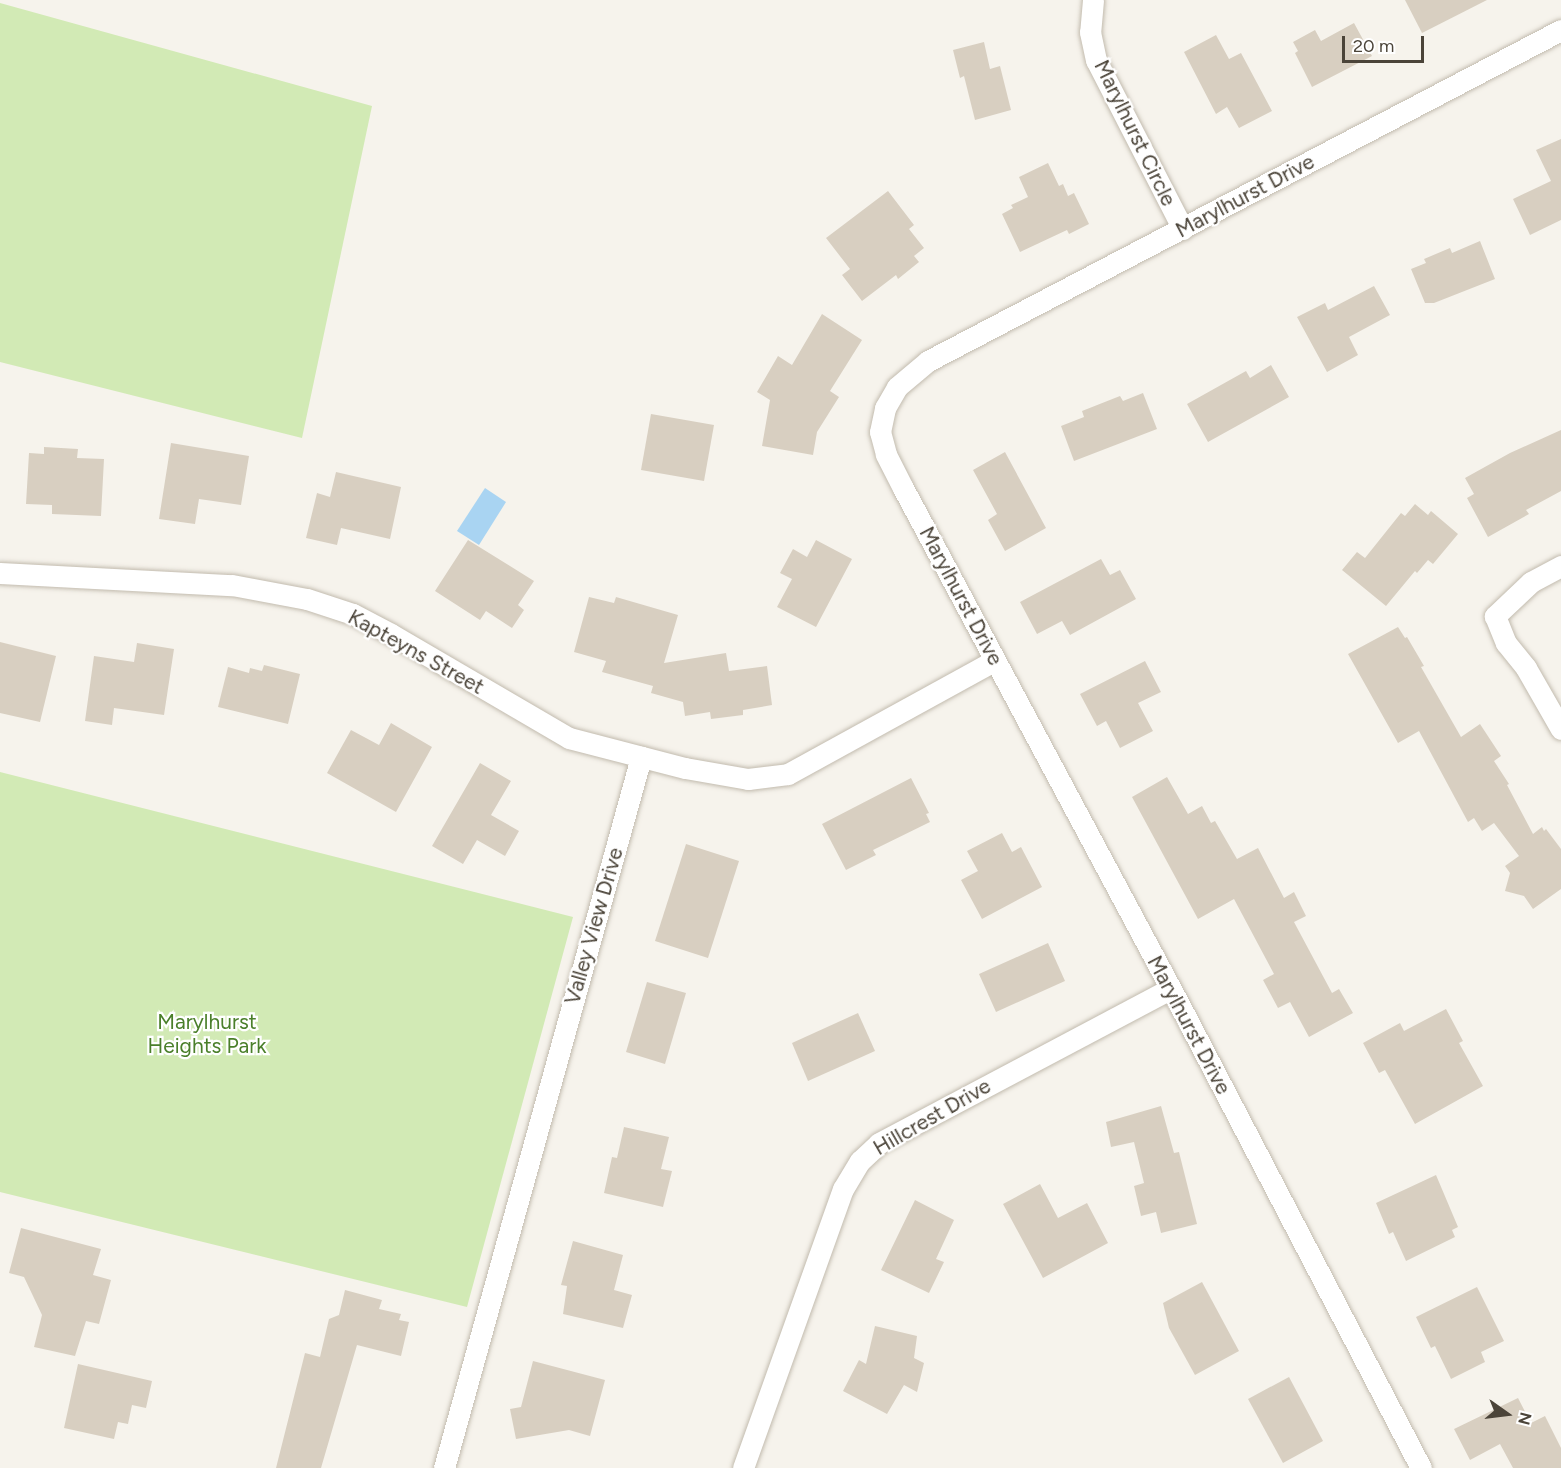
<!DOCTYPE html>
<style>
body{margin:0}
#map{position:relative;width:1561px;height:1468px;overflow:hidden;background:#f6f3ec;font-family:Figtree,sans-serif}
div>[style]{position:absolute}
.green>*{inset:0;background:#d2eab5}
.water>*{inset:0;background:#a9d4f2}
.building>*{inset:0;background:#d8cfc1}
.roads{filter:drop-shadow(0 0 2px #c2bbae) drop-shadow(0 0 2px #c2bbae)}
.street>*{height:21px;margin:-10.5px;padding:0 10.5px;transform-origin:10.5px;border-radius:10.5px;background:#fff}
span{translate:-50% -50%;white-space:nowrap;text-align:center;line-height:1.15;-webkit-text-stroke:4.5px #fff;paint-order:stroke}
.street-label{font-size:21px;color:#4b4439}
.park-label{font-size:21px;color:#4a7f2a}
.north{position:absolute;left:1477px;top:1384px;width:60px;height:60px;-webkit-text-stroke:4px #fff;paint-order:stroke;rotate:104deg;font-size:16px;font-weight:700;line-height:24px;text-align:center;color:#4b4439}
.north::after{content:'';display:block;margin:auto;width:21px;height:27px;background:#4b4439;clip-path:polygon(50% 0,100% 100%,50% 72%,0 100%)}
.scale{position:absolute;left:1342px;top:36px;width:82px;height:27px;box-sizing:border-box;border:3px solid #4b4439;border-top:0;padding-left:8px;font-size:18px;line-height:21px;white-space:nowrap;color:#4b4439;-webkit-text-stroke:4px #fff;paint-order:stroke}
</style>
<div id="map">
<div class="green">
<i style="clip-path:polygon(0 3px,372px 106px,302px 438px,0 362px)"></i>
<i style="clip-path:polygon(0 772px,573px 917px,467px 1307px,0 1192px)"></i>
</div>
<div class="water">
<i style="clip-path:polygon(485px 488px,506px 502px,479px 545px,457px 531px)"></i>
</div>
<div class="building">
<i style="clip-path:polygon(1405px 0,1487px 0,1422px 33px)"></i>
<i style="clip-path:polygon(1354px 23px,1372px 56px,1312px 87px,1295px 53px,1298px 51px,1293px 42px,1315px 30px,1321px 41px)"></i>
<i style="clip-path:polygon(1216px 35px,1229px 59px,1241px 53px,1272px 111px,1239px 128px,1227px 107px,1216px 114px,1184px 52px)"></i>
<i style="clip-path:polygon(984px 42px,990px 69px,1000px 66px,1011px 110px,975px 120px,964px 76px,960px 78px,953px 50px)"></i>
<i style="clip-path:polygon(1561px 139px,1561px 220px,1530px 235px,1513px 199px,1551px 181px,1536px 150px)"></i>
<i style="clip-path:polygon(1048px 163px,1059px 186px,1063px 184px,1068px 196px,1074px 193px,1089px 224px,1069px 234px,1067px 230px,1020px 252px,1002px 214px,1013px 208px,1011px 205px,1028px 197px,1019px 177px)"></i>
<i style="clip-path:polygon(888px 191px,914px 225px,909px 229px,924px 248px,914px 256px,919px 262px,898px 279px,896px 275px,862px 301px,842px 275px,850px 269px,826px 238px)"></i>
<i style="clip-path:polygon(1480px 241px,1495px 279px,1434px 303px,1425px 303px,1411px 269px,1426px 263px,1424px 259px,1450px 248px,1452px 253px)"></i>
<i style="clip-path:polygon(1374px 286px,1390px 315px,1349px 337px,1358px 355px,1327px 372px,1297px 317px,1325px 303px,1328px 310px)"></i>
<i style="clip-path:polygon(822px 314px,862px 340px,830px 391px,839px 397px,817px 432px,813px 455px,762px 446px,770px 400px,757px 392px,778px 356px,792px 365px)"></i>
<i style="clip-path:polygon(1271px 365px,1289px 397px,1208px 442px,1187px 404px,1246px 371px,1250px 378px)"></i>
<i style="clip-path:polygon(1143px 393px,1157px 429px,1074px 461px,1061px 426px,1084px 417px,1082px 411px,1120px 396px,1123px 401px)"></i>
<i style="clip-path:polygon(651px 414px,714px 425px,704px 481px,641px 470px)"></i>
<i style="clip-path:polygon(1561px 430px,1561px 491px,1526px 510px,1529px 514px,1488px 537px,1467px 498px,1474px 494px,1465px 478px,1510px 453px)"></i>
<i style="clip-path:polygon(171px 443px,249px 456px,241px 505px,199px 499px,195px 524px,159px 519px)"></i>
<i style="clip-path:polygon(44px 447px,78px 449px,77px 458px,104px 459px,101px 516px,52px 514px,52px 505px,26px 504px,29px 453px,44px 454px)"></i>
<i style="clip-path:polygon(1005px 452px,1046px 528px,1005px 551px,988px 520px,997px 514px,973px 470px)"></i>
<i style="clip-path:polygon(336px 472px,401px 487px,390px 539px,341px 528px,337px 545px,306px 538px,317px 493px,330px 497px)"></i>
<i style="clip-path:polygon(1415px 504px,1428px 515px,1431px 511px,1458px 534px,1433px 564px,1428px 560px,1417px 573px,1415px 571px,1386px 606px,1342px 570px,1357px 552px,1365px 558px,1401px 513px,1405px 516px)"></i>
<i style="clip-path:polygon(468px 540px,534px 581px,518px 605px,524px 610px,512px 628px,486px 611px,480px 620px,435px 591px)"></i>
<i style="clip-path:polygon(816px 540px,852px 559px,816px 627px,777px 607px,792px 579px,780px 573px,793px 549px,807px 557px)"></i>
<i style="clip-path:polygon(1101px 559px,1110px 575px,1120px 570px,1136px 599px,1070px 635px,1062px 621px,1037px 634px,1020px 602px)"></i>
<i style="clip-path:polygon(589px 597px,614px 603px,616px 597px,678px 615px,664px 663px,726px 653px,729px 671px,767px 666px,772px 705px,743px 710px,743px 715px,711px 719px,710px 712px,685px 716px,683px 702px,651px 693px,653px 686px,602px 672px,606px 661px,574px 652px)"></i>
<i style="clip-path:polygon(1398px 627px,1405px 638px,1407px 637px,1424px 666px,1421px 667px,1461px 737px,1480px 724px,1501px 756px,1494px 761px,1509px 784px,1507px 785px,1533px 834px,1542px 827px,1544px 831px,1546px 829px,1561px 849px,1561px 889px,1533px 909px,1524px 896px,1505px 891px,1510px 873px,1505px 866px,1519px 856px,1494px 823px,1482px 831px,1474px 818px,1468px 822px,1419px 731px,1398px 743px,1348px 654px)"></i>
<i style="clip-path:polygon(0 642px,56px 656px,40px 722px,0 713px)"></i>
<i style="clip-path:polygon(137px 643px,174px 649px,164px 715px,114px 708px,112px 725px,85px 721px,94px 656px,134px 662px)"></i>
<i style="clip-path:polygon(1145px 661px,1161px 692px,1138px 703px,1153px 731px,1120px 748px,1106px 721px,1097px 726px,1080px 694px)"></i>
<i style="clip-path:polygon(264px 665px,300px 674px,288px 724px,218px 707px,228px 667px,249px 673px,250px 668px,262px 671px)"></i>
<i style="clip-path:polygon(391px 723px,432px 747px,396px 812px,327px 773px,351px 730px,379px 745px)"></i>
<i style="clip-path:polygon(480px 763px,511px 781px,491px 815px,519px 831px,505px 856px,477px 840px,463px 864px,432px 846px)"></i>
<i style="clip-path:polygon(1167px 777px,1188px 814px,1202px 806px,1211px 823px,1215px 821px,1237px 859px,1258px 848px,1284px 898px,1294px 892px,1306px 916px,1294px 922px,1332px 993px,1339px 989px,1353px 1013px,1309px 1037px,1290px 1002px,1278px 1008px,1263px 980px,1274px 974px,1234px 899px,1198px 919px,1132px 797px)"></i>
<i style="clip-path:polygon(911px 778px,929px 813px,926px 814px,930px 822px,873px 850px,876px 855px,846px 870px,822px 824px)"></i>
<i style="clip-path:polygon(1002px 833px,1012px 852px,1021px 847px,1042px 887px,982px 919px,961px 880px,978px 871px,967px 851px)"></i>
<i style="clip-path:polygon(686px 844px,739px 861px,708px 958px,655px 941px)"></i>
<i style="clip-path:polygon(1048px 943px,1065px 981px,996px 1012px,979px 974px)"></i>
<i style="clip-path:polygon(647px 982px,686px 993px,665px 1064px,626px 1052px)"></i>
<i style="clip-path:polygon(1446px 1009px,1463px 1041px,1459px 1043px,1483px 1086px,1415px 1124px,1385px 1070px,1379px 1073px,1363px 1043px,1400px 1023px,1404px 1031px)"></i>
<i style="clip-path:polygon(858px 1013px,875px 1051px,808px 1081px,792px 1043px)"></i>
<i style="clip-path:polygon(1161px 1106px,1174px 1153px,1179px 1152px,1197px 1224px,1161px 1233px,1156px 1212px,1141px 1216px,1134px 1186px,1144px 1183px,1134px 1142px,1111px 1147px,1106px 1122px)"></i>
<i style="clip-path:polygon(624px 1127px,669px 1137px,661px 1169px,672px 1171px,663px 1207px,604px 1193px,612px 1157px,617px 1158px)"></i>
<i style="clip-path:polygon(1436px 1175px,1458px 1227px,1452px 1230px,1455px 1237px,1406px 1261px,1393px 1232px,1389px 1234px,1376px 1203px)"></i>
<i style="clip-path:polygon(1040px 1184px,1058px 1218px,1087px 1203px,1108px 1243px,1043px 1278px,1003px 1204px)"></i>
<i style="clip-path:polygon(915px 1200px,954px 1220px,936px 1259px,944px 1262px,929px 1293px,881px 1270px)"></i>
<i style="clip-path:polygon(21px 1228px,101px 1249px,93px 1275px,111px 1280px,99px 1324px,86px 1321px,75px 1356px,34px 1347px,42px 1315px,24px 1277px,9px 1273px)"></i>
<i style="clip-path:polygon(573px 1241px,623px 1255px,614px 1290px,632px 1295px,623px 1328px,563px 1314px,567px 1286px,561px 1285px)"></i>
<i style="clip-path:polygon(1202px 1282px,1239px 1351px,1195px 1375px,1169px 1328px,1163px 1303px)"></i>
<i style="clip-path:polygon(1477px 1287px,1504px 1341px,1481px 1352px,1485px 1362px,1451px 1379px,1435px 1346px,1431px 1348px,1416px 1317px)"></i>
<i style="clip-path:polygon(345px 1290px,382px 1300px,379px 1309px,401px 1314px,399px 1320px,409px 1322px,401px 1356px,357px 1345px,321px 1468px,276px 1468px,305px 1353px,320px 1357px,329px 1319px,339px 1315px)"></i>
<i style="clip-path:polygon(875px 1326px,917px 1336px,914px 1358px,924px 1363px,917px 1392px,904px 1385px,887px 1414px,843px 1391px,859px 1360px,866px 1364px)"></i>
<i style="clip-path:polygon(533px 1361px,605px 1380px,590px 1436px,569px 1430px,516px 1439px,510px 1409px,521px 1407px)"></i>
<i style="clip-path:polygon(78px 1364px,152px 1381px,146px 1408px,132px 1405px,128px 1424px,118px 1422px,114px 1439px,64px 1428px)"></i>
<i style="clip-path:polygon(1289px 1377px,1323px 1441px,1283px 1463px,1248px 1399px)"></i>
<i style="clip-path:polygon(1518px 1398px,1531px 1423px,1545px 1416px,1561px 1448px,1561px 1468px,1513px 1468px,1500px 1444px,1470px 1460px,1454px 1429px)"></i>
</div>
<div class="roads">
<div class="street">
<i style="left:1093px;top:0;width:32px;rotate:95deg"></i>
<i style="left:1090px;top:32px;width:29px;rotate:78deg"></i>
<i style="left:1096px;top:60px;width:190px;rotate:62.8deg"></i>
<i style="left:1561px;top:566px;width:34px;rotate:152deg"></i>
<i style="left:1531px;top:582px;width:50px;rotate:136.6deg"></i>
<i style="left:1495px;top:616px;width:29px;rotate:68deg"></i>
<i style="left:1506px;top:643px;width:32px;rotate:51deg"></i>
<i style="left:1526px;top:668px;width:70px;rotate:60.2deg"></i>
<i style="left:0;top:573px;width:232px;rotate:3deg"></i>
<i style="left:232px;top:585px;width:76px;rotate:10.6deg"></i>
<i style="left:307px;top:599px;width:48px;rotate:18.1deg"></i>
<i style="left:353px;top:614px;width:43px;rotate:27.8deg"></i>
<i style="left:391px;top:634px;width:206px;rotate:30.3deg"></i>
<i style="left:569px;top:738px;width:120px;rotate:14.5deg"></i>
<i style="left:685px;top:768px;width:64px;rotate:9.9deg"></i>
<i style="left:748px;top:779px;width:40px;rotate:-7.1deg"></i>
<i style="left:788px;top:774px;width:236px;rotate:-28.8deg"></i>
<i style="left:444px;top:1468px;width:738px;rotate:-74.51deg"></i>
<i style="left:743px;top:1468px;width:296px;rotate:-70.3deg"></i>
<i style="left:843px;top:1189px;width:33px;rotate:-59deg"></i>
<i style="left:860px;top:1161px;width:26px;rotate:-43deg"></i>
<i style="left:879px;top:1143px;width:329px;rotate:-27.9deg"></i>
<i style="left:1421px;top:1468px;width:523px;rotate:-117.54deg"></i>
<i style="left:1179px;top:1004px;width:585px;rotate:-118.14deg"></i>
<i style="left:903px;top:488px;width:38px;rotate:-117deg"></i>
<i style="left:886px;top:454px;width:23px;rotate:-105deg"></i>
<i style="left:880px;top:432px;width:25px;rotate:-78deg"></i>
<i style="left:885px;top:408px;width:24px;rotate:-60deg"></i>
<i style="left:897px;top:387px;width:40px;rotate:-40deg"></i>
<i style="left:928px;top:361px;width:714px;rotate:-27.61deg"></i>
</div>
</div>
<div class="street-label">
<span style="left:1135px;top:133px;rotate:64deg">Marylhurst Circle</span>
<span style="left:1245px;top:196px;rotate:-28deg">Marylhurst Drive</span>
<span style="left:961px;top:596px;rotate:62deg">Marylhurst Drive</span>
<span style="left:416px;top:652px;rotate:29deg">Kapteyns Street</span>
<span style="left:594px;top:926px;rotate:-74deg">Valley View Drive</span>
<span style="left:1189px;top:1025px;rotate:62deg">Marylhurst Drive</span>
<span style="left:932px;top:1117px;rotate:-30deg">Hillcrest Drive</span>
</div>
<div class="park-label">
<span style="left:207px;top:1034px">Marylhurst<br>Heights Park</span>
</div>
<div class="north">N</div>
<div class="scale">20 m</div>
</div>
